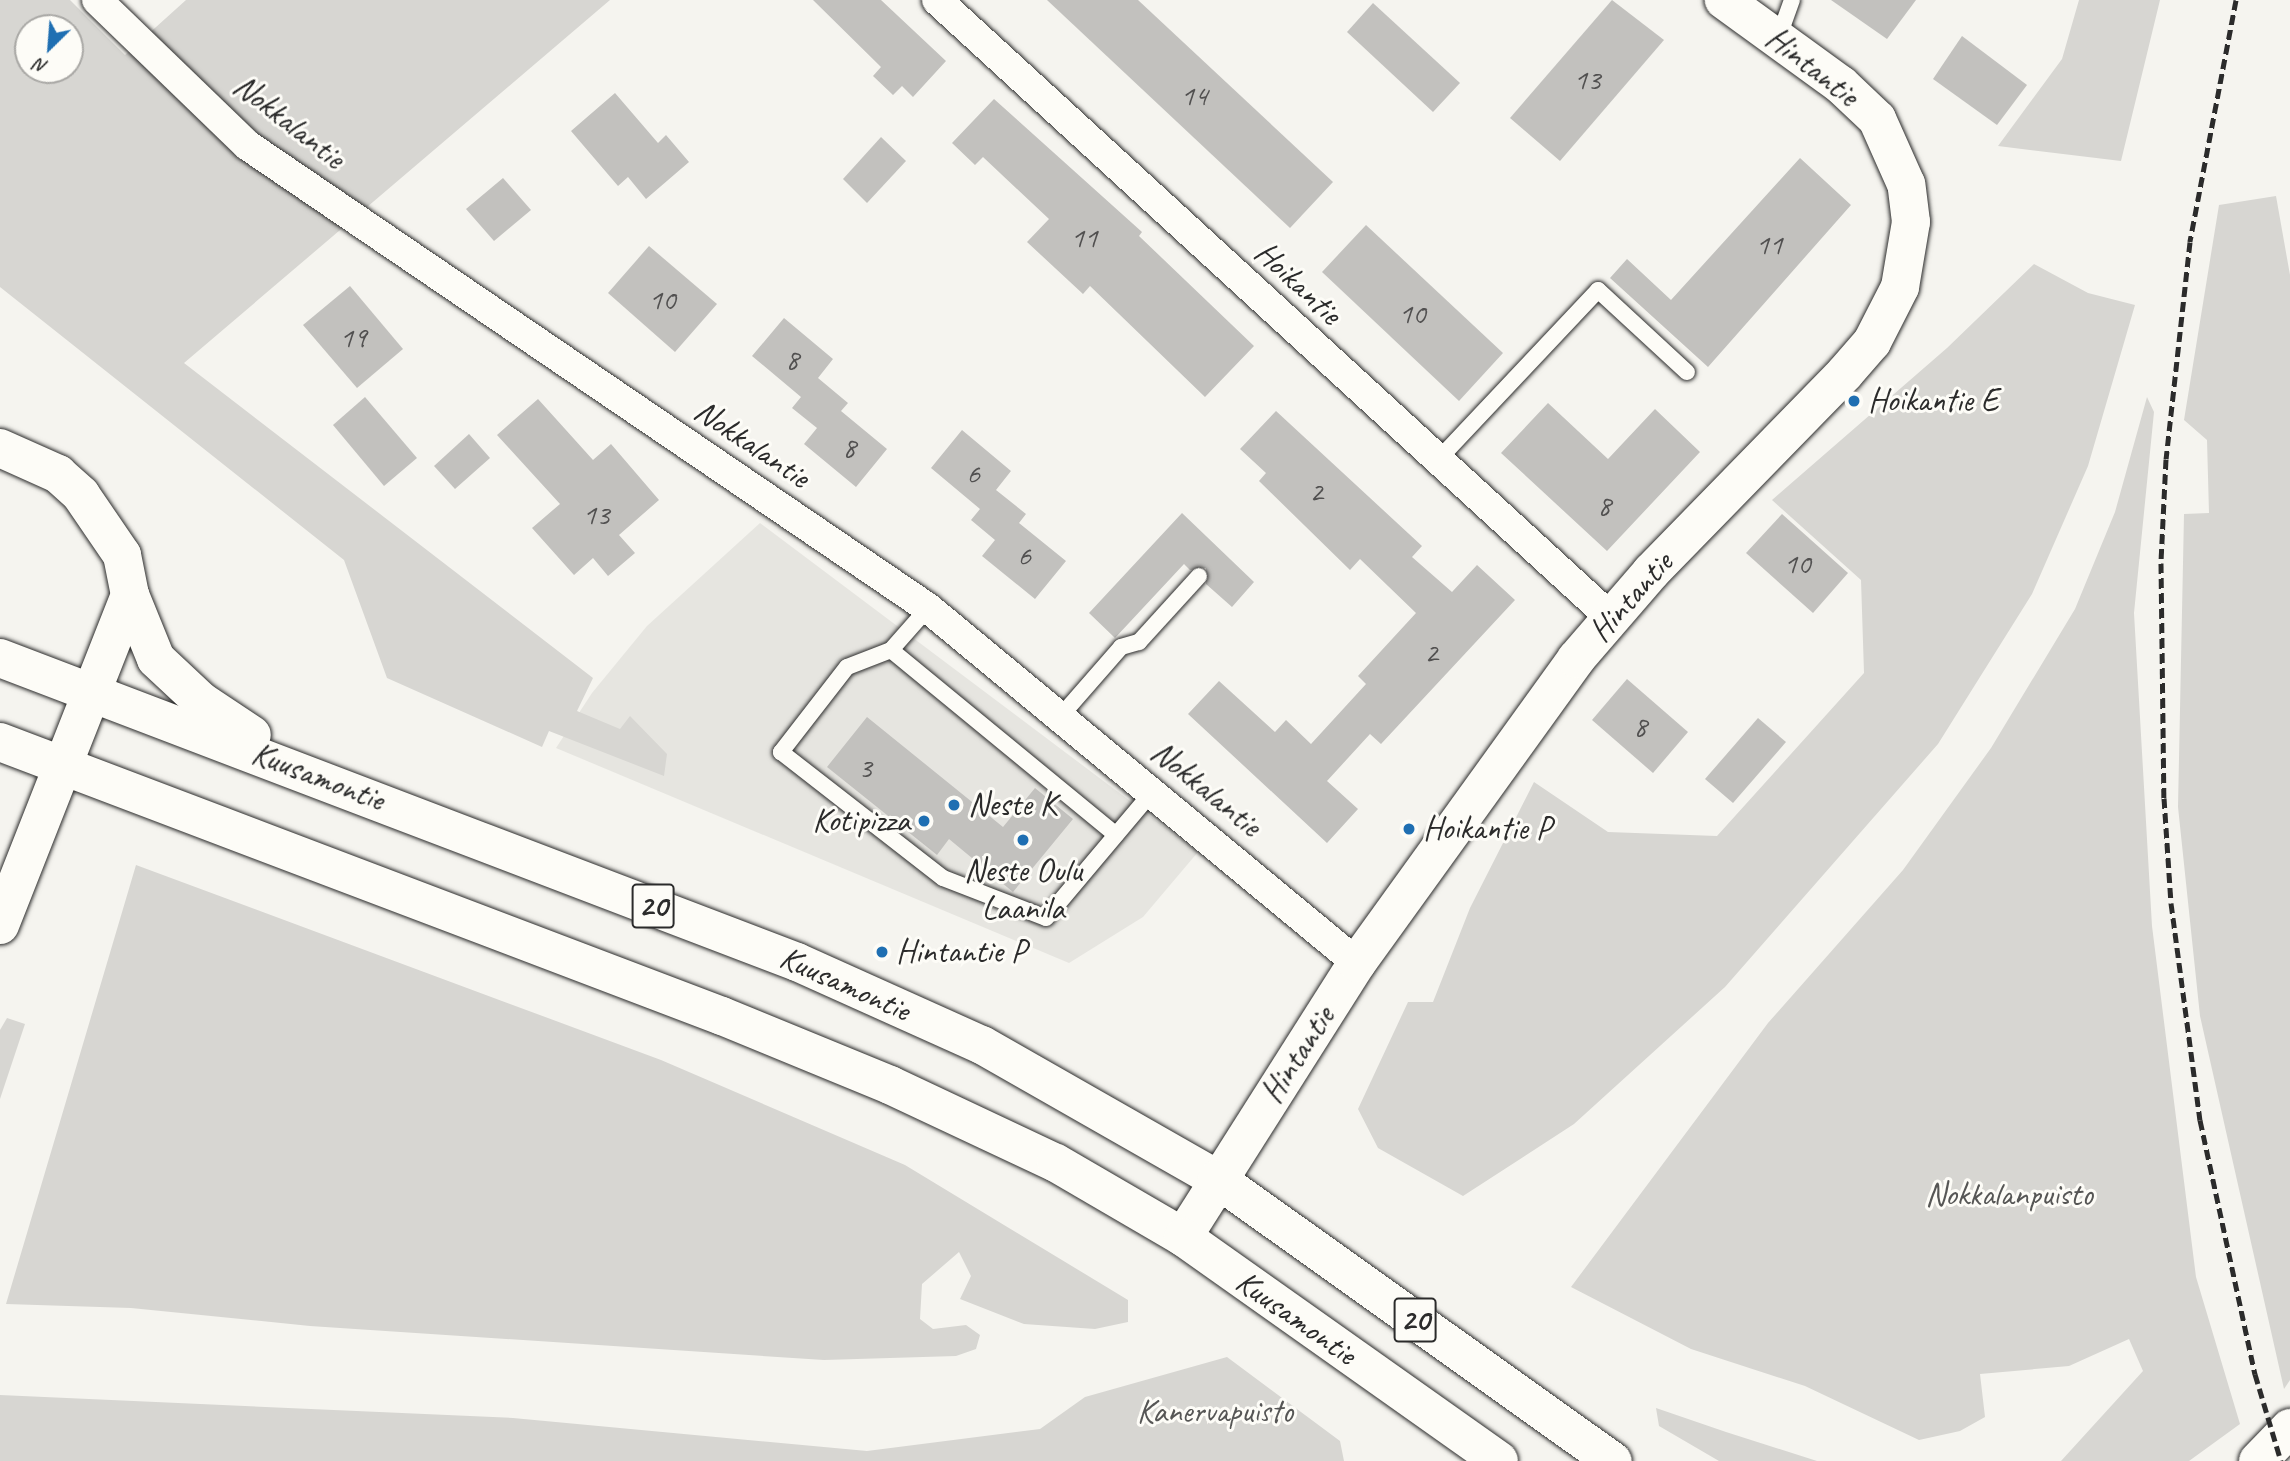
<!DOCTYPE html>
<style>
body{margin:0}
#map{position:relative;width:2290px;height:1461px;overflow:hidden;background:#f5f4ef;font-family:Caveat,sans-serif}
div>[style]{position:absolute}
.built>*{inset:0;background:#e6e5e0}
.green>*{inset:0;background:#d7d6d2}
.building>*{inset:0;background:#c2c1be}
.roads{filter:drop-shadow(0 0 2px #2b2b2b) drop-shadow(0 0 2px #2b2b2b)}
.lane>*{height:16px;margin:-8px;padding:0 8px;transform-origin:8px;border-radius:8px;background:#fdfcf7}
.street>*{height:30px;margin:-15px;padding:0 15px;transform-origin:15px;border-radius:15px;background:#fdfcf7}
.secondary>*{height:38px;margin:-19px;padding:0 19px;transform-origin:19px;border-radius:19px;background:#fdfcf7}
.highway>*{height:38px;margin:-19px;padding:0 19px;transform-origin:19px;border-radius:19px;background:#fdfcf7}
.rail>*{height:5px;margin-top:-2.5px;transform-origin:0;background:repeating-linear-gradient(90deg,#2b2b2b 0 10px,transparent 0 15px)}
.dots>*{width:19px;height:19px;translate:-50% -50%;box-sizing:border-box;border:4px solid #fdfcf7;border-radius:50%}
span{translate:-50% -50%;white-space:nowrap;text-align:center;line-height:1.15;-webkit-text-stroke:6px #fdfcf7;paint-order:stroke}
.number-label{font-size:30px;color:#515050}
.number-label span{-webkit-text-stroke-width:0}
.shield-label span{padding:2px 5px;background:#fdfcf7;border:2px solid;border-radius:5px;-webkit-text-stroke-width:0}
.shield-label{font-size:32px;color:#2b2b2b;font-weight:700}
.street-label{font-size:33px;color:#2b2b2b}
.poi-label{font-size:33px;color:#2b2b2b}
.left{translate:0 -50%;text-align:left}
.right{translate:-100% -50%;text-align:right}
.park-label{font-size:33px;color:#565655}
.north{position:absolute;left:14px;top:14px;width:70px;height:70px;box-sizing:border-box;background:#fdfcf7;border:2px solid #a9a8a5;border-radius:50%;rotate:205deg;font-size:19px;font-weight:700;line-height:28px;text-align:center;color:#2b2b2b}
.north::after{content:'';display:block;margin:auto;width:24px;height:32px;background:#1f6fb2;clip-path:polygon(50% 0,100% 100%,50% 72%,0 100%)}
</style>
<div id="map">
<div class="built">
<i style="clip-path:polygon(760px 523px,1198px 852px,1143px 917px,1069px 963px,556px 748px,592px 693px,647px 626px)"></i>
</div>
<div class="green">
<i style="clip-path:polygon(evenodd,0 0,70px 0,125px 55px,186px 0,610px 0,184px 363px,593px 678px,577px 711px,620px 729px,630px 716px,667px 754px,664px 776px,549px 731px,542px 747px,387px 678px,344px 560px,0 287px,0 0,28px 28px,70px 28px,70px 70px,28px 70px,28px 28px)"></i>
<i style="clip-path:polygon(2079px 0,2160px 0,2121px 161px,1998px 146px,2062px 59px)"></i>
<i style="clip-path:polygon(2276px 196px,2290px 275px,2290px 1380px,2284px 1389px,2200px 1016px,2178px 807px,2184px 514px,2209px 513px,2207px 440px,2184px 420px,2219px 205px)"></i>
<i style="clip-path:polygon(2034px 264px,2088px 293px,2135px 305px,2088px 466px,2032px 594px,1938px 744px,1725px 987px,1574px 1124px,1463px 1196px,1378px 1148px,1358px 1109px,1408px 1002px,1433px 1002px,1470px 908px,1534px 782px,1608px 832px,1717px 836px,1864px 673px,1861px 580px,1772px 500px,1947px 348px)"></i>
<i style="clip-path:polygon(2147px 397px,2154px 412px,2134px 613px,2152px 926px,2196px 1277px,2240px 1424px,2189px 1461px,2061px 1461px,2143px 1371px,2129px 1339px,2069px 1366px,1980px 1374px,1985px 1417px,1960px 1431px,1919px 1440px,1805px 1386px,1691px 1349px,1571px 1287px,1768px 1023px,1903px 870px,1991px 748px,2075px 609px,2115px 512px)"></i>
<i style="clip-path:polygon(136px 865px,661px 1060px,905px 1165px,1128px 1300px,1128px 1322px,1095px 1329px,1024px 1324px,960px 1299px,971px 1276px,959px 1252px,922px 1284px,920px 1319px,933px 1329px,966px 1325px,980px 1335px,976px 1349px,956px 1356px,824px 1360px,310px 1326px,131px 1308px,6px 1304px)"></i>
<i style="clip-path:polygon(7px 1018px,25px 1024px,0 1099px,0 1030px)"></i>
<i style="clip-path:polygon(1227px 1357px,1340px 1441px,1344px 1461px,0 1461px,0 1395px,513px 1418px,867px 1451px,1040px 1429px,1085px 1397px)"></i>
<i style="clip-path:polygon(1656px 1408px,1726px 1432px,1817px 1461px,1719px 1461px,1659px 1426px)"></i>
</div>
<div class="building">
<i style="clip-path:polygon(813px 0,881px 0,946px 61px,913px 97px,902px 86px,893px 95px,873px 76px,881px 67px)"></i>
<i style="clip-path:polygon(1047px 0,1138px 0,1333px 182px,1290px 228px)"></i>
<i style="clip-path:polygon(1612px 0,1664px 40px,1560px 161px,1510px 118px)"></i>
<i style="clip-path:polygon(1831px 0,1916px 0,1887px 39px)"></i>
<i style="clip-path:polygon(1373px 3px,1460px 83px,1433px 112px,1347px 32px)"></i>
<i style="clip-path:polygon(1962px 36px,2027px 85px,1997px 125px,1933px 79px)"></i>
<i style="clip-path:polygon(615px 93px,658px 143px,666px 135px,689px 162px,646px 199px,628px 177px,618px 186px,571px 131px)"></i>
<i style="clip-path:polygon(994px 99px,1142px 232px,1139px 236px,1254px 346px,1205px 397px,1090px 286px,1083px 294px,1027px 242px,1049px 219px,983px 157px,975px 165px,952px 143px)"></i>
<i style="clip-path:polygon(881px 137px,906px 161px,867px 203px,843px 179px)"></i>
<i style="clip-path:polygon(1800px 158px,1851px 205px,1708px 367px,1610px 278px,1627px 259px,1671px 300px)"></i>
<i style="clip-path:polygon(503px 178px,531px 210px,494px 241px,466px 209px)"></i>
<i style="clip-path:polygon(1366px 225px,1503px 353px,1459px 401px,1322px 272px)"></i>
<i style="clip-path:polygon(649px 246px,717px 304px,675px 352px,608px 293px)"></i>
<i style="clip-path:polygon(350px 286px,403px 349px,357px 388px,303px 325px)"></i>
<i style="clip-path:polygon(784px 318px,833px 359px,818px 378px,848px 403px,841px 411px,887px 449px,856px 487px,804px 444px,817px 428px,792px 408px,801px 397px,752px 356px)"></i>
<i style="clip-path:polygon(365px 397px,417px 458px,384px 486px,333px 425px)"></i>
<i style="clip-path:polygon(538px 399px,593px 460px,611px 444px,659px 500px,619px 535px,635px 553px,608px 576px,593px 558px,574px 575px,532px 528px,560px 504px,497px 435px)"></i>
<i style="clip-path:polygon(1548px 403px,1608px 459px,1655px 409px,1700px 452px,1607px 551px,1501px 453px)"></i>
<i style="clip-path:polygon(1276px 411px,1422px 546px,1412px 557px,1452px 592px,1477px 565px,1515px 600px,1381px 744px,1370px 734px,1327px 781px,1358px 809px,1327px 843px,1188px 714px,1219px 681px,1275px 732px,1286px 720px,1311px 744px,1366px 684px,1358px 676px,1416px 613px,1360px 559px,1350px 570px,1259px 481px,1266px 473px,1240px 449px)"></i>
<i style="clip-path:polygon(962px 430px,1011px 471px,996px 490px,1026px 514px,1019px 523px,1066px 561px,1035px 599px,982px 556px,995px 540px,971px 520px,980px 509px,931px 468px)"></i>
<i style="clip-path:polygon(469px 434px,490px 458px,455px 489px,434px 466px)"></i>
<i style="clip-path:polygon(1182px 513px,1254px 582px,1232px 607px,1206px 584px,1206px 568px,1190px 570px,1184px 564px,1115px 638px,1089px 613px)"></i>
<i style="clip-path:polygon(1782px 514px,1848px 573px,1813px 613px,1746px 553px)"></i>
<i style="clip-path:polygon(1627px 679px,1688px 732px,1653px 773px,1592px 720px)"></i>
<i style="clip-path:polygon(867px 717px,1003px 827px,1035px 788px,1073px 819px,1013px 892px,949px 839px,937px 855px,827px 767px)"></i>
<i style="clip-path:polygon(1758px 718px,1786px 742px,1733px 803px,1705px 779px)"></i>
</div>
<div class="roads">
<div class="lane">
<i style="left:1778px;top:39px;width:41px;rotate:-70.3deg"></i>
<i style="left:1437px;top:461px;width:235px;rotate:-46.7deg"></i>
<i style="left:1598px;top:290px;width:121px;rotate:42.7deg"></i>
<i style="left:928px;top:608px;width:56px;rotate:131.4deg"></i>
<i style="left:891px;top:650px;width:47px;rotate:158.9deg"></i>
<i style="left:847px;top:667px;width:108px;rotate:127.8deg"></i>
<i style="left:781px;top:752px;width:205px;rotate:37.9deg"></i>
<i style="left:943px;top:878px;width:110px;rotate:21.2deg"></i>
<i style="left:1046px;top:918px;width:165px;rotate:-49.9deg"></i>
<i style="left:891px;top:650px;width:291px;rotate:39.4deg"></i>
<i style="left:1060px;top:717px;width:93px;rotate:-48.9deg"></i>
<i style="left:1121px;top:647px;width:19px;rotate:-16deg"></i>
<i style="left:1139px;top:642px;width:89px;rotate:-47.7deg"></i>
</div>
<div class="street">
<i style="left:97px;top:0;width:209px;rotate:44deg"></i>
<i style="left:247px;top:145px;width:823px;rotate:34.21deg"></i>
<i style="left:928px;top:608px;width:557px;rotate:39.61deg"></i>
<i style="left:937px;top:0;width:913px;rotate:42.51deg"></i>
</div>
<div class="secondary">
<i style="left:1183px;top:1237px;width:325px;rotate:-57.6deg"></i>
<i style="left:1357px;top:963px;width:375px;rotate:-54.2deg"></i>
<i style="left:1576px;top:659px;width:115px;rotate:-49.2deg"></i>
<i style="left:1651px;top:572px;width:278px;rotate:-45.7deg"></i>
<i style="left:1845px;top:373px;width:41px;rotate:-48.9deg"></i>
<i style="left:1872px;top:342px;width:62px;rotate:-63deg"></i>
<i style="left:1900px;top:287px;width:66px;rotate:-80.4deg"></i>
<i style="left:1911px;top:222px;width:38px;rotate:-97deg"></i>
<i style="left:1906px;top:184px;width:71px;rotate:-114deg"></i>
<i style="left:1877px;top:119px;width:50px;rotate:-136.6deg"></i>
<i style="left:1841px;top:85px;width:145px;rotate:-144deg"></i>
<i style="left:2258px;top:1461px;width:46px;rotate:-45.9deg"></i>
</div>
<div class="highway">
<i style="left:0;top:448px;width:64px;rotate:24.1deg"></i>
<i style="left:58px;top:474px;width:31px;rotate:42deg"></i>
<i style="left:81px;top:495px;width:73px;rotate:55.7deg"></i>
<i style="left:122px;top:555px;width:41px;rotate:78.7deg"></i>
<i style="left:130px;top:595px;width:69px;rotate:67.9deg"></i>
<i style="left:156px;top:659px;width:62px;rotate:43deg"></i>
<i style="left:201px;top:701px;width:61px;rotate:33.7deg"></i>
<i style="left:0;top:658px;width:853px;rotate:20.88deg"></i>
<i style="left:797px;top:962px;width:203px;rotate:24.2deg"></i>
<i style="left:982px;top:1045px;width:271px;rotate:29.7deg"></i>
<i style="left:1217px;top:1179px;width:486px;rotate:35.5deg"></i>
<i style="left:0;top:742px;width:772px;rotate:20.78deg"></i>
<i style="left:722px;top:1016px;width:182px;rotate:22.3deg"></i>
<i style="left:890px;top:1085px;width:183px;rotate:25.2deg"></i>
<i style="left:1056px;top:1163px;width:147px;rotate:30.2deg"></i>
<i style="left:1183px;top:1237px;width:387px;rotate:35.3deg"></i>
<i style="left:0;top:925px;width:355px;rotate:-68.5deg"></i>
</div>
</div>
<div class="rail">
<i style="left:2236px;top:0;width:246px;rotate:100.8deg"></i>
<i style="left:2190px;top:242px;width:218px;rotate:96.3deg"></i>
<i style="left:2166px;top:459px;width:104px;rotate:92.8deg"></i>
<i style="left:2161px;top:563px;width:235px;rotate:89.3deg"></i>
<i style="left:2164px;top:798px;width:105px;rotate:86.2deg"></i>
<i style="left:2171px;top:903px;width:219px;rotate:82.4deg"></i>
<i style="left:2200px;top:1120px;width:260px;rotate:77.8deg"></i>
<i style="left:2255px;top:1374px;width:91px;rotate:73.4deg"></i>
</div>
<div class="dots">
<i style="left:1854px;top:401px;background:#1f6fb2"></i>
<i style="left:954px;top:805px;background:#1f6fb2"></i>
<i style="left:924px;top:821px;background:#1f6fb2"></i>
<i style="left:1409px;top:829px;background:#1f6fb2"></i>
<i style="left:1023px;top:840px;background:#1f6fb2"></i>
<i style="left:882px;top:952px;background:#1f6fb2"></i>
</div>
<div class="number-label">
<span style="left:1587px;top:79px">13</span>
<span style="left:1194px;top:95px">14</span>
<span style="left:1084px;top:237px">11</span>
<span style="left:1769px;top:244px">11</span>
<span style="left:662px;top:299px">10</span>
<span style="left:1412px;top:313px">10</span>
<span style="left:353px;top:337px">19</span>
<span style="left:792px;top:359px">8</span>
<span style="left:849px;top:447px">8</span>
<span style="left:973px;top:473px">6</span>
<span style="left:1316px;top:491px">2</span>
<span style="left:1604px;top:505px">8</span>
<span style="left:596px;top:514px">13</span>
<span style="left:1024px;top:555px">6</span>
<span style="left:1797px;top:563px">10</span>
<span style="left:1431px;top:652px">2</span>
<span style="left:1640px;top:726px">8</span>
<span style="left:865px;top:767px">3</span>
</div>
<div class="shield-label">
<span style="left:653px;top:906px">20</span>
<span style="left:1415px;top:1320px">20</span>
</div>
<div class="street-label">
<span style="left:1812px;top:67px;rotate:38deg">Hintantie</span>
<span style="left:289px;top:122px;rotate:38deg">Nokkalantie</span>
<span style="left:1298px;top:283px;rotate:43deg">Hoikantie</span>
<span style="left:752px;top:444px;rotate:34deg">Nokkalantie</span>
<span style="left:1631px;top:597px;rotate:-48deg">Hintantie</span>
<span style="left:318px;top:777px;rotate:21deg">Kuusamontie</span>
<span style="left:1206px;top:789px;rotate:39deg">Nokkalantie</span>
<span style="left:845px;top:984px;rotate:24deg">Kuusamontie</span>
<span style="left:1298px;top:1055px;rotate:-57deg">Hintantie</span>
<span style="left:1296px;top:1318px;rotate:35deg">Kuusamontie</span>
</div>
<div class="poi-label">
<span class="left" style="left:1868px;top:401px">Hoikantie E</span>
<span class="left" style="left:968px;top:805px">Neste K</span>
<span class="right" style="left:910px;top:821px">Kotipizza</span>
<span class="left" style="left:1423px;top:829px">Hoikantie P</span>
<span style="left:1023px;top:890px">Neste Oulu<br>Laanila</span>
<span class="left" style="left:896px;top:952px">Hintantie P</span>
</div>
<div class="park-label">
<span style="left:2009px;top:1195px">Nokkalanpuisto</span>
<span style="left:1215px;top:1412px">Kanervapuisto</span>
</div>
<div class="north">N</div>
</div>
